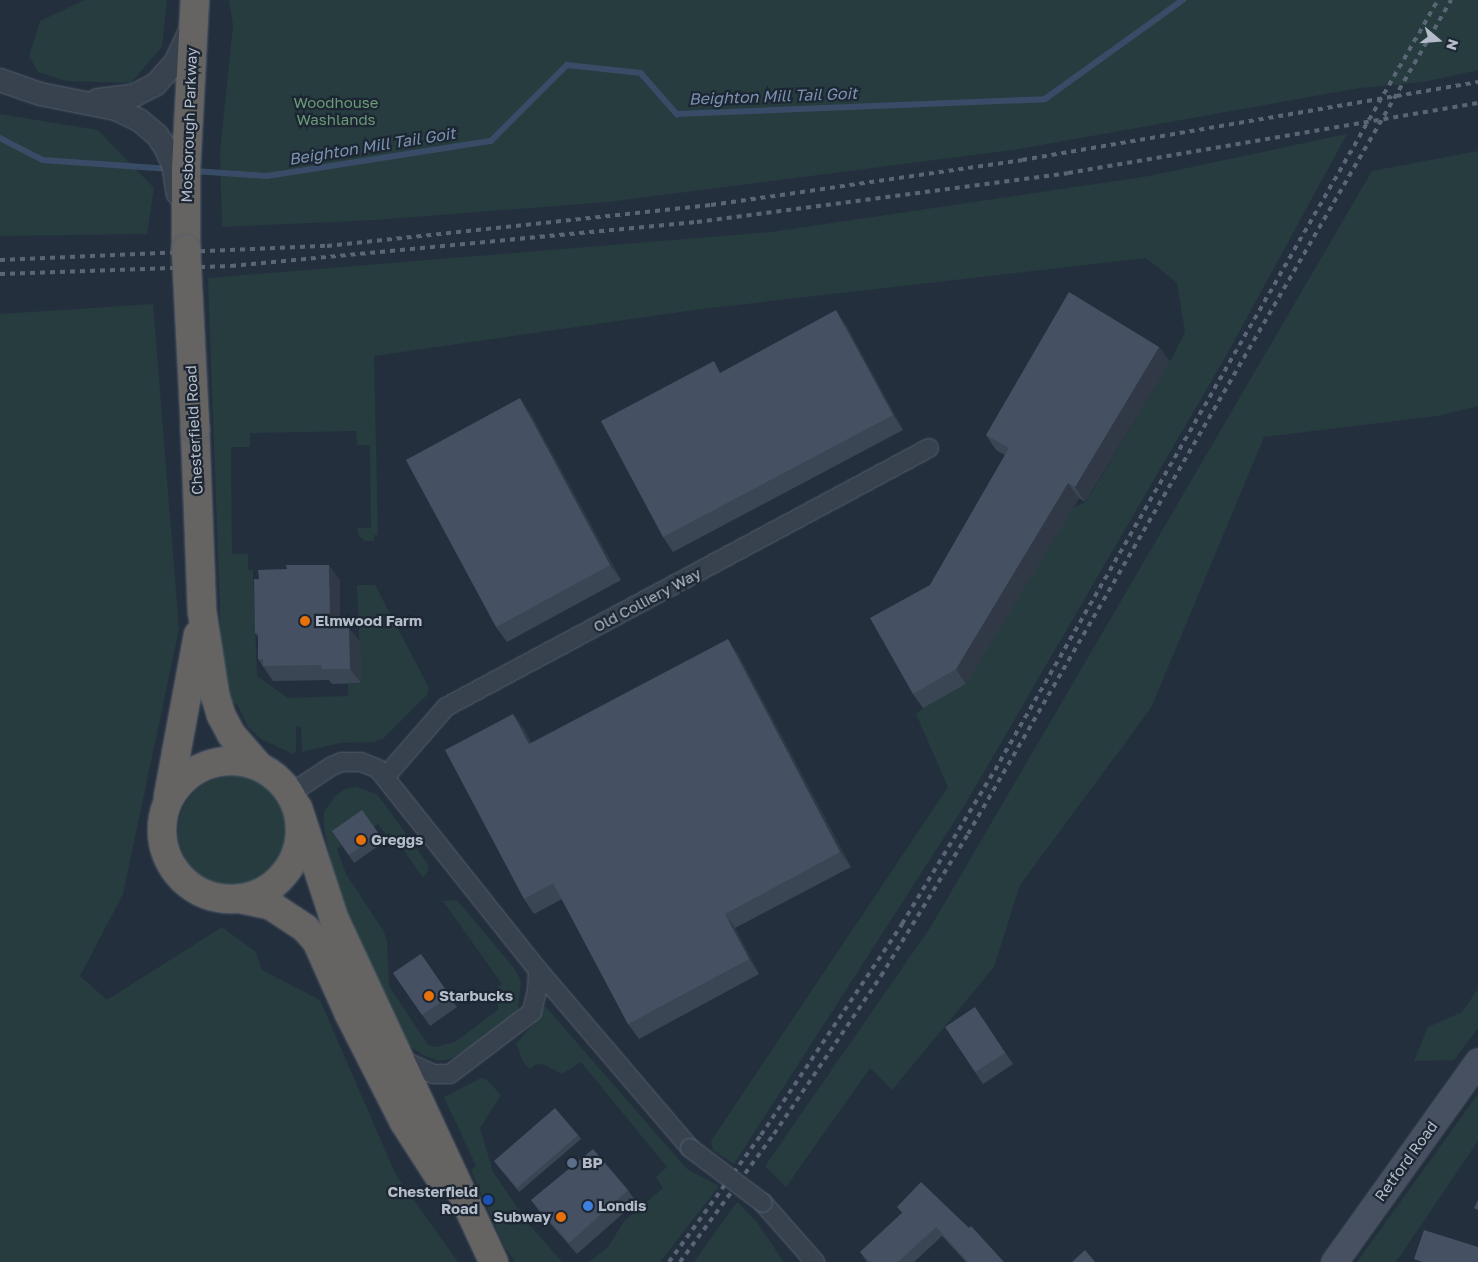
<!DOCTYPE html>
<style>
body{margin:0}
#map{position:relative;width:1478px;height:1262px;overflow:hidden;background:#242f3e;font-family:"Golos Text",sans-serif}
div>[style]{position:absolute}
.green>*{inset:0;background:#263c3f}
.round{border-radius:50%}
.stream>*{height:5.5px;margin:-2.75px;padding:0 2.75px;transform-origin:2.75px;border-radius:2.75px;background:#394c67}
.roads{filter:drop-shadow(0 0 1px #565f6c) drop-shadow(0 0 1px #565f6c)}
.minor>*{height:18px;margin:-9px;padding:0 9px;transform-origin:9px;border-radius:9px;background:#38414e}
.tertiary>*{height:22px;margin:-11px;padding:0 11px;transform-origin:11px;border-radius:11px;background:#38414e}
.secondary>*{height:25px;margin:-12.5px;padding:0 12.5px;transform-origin:12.5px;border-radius:12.5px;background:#465061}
.trunk>*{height:28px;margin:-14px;padding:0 14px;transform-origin:14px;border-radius:14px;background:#656462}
.trunk>.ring{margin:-14px;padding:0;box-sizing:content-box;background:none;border:28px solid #656462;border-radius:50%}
.rail>*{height:4px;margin-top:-2px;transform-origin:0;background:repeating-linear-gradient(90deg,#5a6575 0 5px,transparent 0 10px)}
.bridges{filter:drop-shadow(0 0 1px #565f6c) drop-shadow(0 0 1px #565f6c)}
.minor-bridge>*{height:18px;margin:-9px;padding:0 9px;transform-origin:9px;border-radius:9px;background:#38414e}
.trunk-bridge>*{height:28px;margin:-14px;padding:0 14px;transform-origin:14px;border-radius:14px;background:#656462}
.wall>*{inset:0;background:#3b4654}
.shaded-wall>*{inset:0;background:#303945}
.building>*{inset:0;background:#455162}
.dots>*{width:14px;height:14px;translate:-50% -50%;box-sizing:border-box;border:2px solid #1d2633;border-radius:50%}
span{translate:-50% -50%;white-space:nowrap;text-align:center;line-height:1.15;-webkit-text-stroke:4.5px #1d2633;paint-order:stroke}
.park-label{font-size:15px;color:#6b9a76}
.street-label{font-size:15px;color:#b4bcc9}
.poi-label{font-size:15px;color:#b4bcc9;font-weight:700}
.left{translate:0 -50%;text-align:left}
.right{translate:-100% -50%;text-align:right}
.water-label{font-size:16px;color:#7c92b1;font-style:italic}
.north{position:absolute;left:1413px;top:15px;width:50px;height:50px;-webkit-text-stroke:4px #1d2633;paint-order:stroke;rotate:108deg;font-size:14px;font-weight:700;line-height:20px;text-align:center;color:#b4bcc9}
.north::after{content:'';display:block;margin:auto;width:18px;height:22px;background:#b4bcc9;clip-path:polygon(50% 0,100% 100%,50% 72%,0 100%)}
</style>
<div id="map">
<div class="green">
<i style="clip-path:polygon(85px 0,167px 0,162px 47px,131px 83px,66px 81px,38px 72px,29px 56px,40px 21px)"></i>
<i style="clip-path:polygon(229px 0,1478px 0,1478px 70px,1424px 82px,1360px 88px,1019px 149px,608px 202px,376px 220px,222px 227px,220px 152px,233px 25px)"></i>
<i style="clip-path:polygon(0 114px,98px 130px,154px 188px,147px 234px,0 236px)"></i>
<i style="clip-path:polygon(1347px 134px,1227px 354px,963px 808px,734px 1164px,713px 1150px,711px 1141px,948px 787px,916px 714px,923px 708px,1074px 507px,1086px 502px,1170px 362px,1185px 332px,1177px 283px,1146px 258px,702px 309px,374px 356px,378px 535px,374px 535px,374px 541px,365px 541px,359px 536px,357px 528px,371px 528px,370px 445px,357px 445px,356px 431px,250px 433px,250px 447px,231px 447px,232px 554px,248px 554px,248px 570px,253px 570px,257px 676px,288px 698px,348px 696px,348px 684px,361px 683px,357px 585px,375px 585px,428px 686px,428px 694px,384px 738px,374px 742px,340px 743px,302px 752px,301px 727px,296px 726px,296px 752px,293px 754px,261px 739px,248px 727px,237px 704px,229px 702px,222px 667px,208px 278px,771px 232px,1149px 176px)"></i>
<i style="clip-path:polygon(1478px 151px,1478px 406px,1437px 416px,1264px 437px,1151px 708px,1020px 885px,994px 967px,892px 1090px,870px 1068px,786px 1187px,765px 1166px,930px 928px,1372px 171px)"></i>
<i style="clip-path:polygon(153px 304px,179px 629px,123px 894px,80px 976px,107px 1000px,222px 927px,256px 952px,262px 970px,320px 1000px,396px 1175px,458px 1262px,0 1262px,0 314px)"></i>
<i class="round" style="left:178px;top:776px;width:110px;height:110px"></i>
<i style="clip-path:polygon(356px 787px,377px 794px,428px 864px,428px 871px,423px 878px,394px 836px,389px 839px,378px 824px,337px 849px,346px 874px,383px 930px,387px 940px,389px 986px,428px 1045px,435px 1047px,455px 1042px,499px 1009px,493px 991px,502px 984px,443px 901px,457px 900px,514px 968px,521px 981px,518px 1010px,481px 1042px,450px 1059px,439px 1061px,423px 1055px,408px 1045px,346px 916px,331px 862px,324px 828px,324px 812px,335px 796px,345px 789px)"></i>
<i style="clip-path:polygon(1478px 989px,1478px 1028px,1454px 1060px,1414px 1061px,1428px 1027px,1462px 1012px)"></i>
<i style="clip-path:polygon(545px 1006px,687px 1169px,719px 1186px,660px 1262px,589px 1262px,608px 1247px,624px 1221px,663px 1188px,656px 1177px,667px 1167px,581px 1062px,562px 1074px,543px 1064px,535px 1065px,530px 1069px,523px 1062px,516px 1043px,531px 1027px)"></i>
<i style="clip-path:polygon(481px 1078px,486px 1079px,501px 1095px,480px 1128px,493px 1172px,528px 1223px,562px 1262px,515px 1262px,504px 1246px,471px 1170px,476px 1166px,444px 1097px)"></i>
<i style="clip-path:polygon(1478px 1094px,1478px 1141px,1396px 1262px,1357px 1262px)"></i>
<i style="clip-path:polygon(737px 1202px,756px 1221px,784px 1262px,694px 1262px)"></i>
</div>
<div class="stream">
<i style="left:0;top:138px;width:48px;rotate:27.1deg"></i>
<i style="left:43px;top:160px;width:127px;rotate:4.1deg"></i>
<i style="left:194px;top:171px;width:73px;rotate:3.9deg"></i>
<i style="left:267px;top:176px;width:227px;rotate:-8.9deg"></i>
<i style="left:491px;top:141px;width:107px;rotate:-45deg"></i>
<i style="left:567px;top:65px;width:74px;rotate:6.2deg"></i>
<i style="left:641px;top:73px;width:55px;rotate:48.7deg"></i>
<i style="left:677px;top:114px;width:368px;rotate:-2.3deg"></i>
<i style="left:1045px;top:99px;width:170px;rotate:-35.7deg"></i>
</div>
<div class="roads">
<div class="minor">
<i style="left:385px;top:777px;width:93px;rotate:-48.9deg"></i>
<i style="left:446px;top:707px;width:548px;rotate:-28.2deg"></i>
<i style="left:291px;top:793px;width:49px;rotate:-33.4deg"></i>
<i style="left:332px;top:766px;width:11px;rotate:-22deg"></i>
<i style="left:342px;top:762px;width:19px"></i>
<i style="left:361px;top:762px;width:18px;rotate:22deg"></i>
<i style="left:378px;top:769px;width:257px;rotate:51.5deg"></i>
<i style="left:538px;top:970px;width:234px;rotate:49.5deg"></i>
<i style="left:402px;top:1060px;width:35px;rotate:24deg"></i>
<i style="left:434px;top:1074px;width:16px"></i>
<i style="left:450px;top:1074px;width:103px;rotate:-37.1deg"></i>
<i style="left:532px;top:1012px;width:22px;rotate:-77deg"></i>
<i style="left:537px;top:991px;width:21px;rotate:-87deg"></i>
<i style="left:763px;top:1203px;width:79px;rotate:48.6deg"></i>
</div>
<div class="tertiary">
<i style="left:0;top:80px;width:42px;rotate:19.3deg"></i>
<i style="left:40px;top:94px;width:77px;rotate:11.2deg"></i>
<i style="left:116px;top:109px;width:25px;rotate:26deg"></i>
<i style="left:139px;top:120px;width:23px;rotate:40deg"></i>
<i style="left:157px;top:135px;width:14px;rotate:56deg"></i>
<i style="left:165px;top:147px;width:19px;rotate:65deg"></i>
<i style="left:173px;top:164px;width:30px;rotate:81deg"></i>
<i style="left:98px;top:100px;width:35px;rotate:-7deg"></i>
<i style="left:133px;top:96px;width:25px;rotate:-27deg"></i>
<i style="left:155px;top:85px;width:30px;rotate:-48deg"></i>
<i style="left:175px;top:63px;width:35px;rotate:-65deg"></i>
</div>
<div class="secondary">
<i style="left:1334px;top:1262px;width:247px;rotate:-54.4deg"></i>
</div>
<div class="trunk">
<i style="left:186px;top:249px;width:80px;rotate:-90deg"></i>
<i style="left:186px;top:169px;width:169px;rotate:-87deg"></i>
<i style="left:195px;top:429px;width:182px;rotate:87.8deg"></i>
<i style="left:202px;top:611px;width:85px;rotate:81.2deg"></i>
<i style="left:215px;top:695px;width:21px;rotate:73deg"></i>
<i style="left:221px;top:715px;width:21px;rotate:62deg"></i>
<i style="left:231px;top:734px;width:40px;rotate:49deg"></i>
<i class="ring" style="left:162px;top:761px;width:110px;height:110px"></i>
<i style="left:168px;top:797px;width:165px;rotate:-79.5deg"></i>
<i style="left:298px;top:808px;width:116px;rotate:71.9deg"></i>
<i style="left:334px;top:918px;width:379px;rotate:65.1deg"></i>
<i style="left:241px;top:899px;width:30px;rotate:12deg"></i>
<i style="left:270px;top:905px;width:42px;rotate:33.3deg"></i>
<i style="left:305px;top:928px;width:18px;rotate:49deg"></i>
<i style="left:317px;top:942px;width:79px;rotate:66deg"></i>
<i style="left:349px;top:1014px;width:121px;rotate:63deg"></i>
<i style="left:404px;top:1122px;width:63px;rotate:57.3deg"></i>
</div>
</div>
<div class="rail">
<i style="left:0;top:260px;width:327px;rotate:-2.5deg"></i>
<i style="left:327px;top:246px;width:386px;rotate:-6.1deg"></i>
<i style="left:711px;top:205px;width:314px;rotate:-8.2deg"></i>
<i style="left:1022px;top:160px;width:463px;rotate:-9.7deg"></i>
<i style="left:0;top:274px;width:231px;rotate:-2deg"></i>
<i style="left:231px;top:266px;width:468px;rotate:-5.4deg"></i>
<i style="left:697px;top:222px;width:374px;rotate:-7.5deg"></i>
<i style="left:1068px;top:173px;width:416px;rotate:-9.7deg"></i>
<i style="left:669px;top:1262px;width:157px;rotate:-54.1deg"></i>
<i style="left:761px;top:1135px;width:254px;rotate:-56.2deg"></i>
<i style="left:902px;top:924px;width:180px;rotate:-58.9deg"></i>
<i style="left:995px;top:770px;width:888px;rotate:-60.09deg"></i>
<i style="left:680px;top:1262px;width:159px;rotate:-53.7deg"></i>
<i style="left:774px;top:1134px;width:191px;rotate:-55.9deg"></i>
<i style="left:881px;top:976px;width:167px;rotate:-58.5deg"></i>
<i style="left:968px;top:834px;width:964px;rotate:-59.92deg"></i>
</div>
<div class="bridges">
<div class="minor-bridge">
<i style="left:690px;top:1148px;width:91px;rotate:37deg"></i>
</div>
<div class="trunk-bridge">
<i style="left:186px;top:249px;width:180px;rotate:87.1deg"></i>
</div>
</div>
<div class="wall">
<i style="clip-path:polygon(846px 325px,903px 430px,673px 552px,663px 537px,722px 372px)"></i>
<i style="clip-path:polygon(1159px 347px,1170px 362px,1085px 502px,1079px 498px,966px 684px,923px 708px,913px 694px,930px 585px,1005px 455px,996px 450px,986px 435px)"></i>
<i style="clip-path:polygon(530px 413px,621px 580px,507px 642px,496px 627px)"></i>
<i style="clip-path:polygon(340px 580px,340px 620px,344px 627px,360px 642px,361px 683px,332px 684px,329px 680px,273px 681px,258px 659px,258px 637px,255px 633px)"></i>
<i style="clip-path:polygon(738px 654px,851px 867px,735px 928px,759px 974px,639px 1039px,628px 1024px,562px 899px,534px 914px,524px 899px,513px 714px,524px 729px,531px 743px)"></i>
<i style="clip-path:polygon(362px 810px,384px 842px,354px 863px,332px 831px)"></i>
<i style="clip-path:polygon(421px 954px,457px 1007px,430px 1026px,393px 973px)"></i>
<i style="clip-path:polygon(983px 1019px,1013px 1064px,983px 1084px,975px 1072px)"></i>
<i style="clip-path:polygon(578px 1135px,581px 1139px,519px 1192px,494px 1161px)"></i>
<i style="clip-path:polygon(628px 1190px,636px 1202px,577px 1254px,539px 1211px,531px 1200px)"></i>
<i style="clip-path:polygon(897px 1207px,1004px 1262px,966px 1262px,942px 1236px,914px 1262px,867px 1262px,860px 1252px,902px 1213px)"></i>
</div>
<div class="shaded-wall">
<i style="clip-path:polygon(836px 310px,846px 325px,903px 430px,893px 415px)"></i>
<i style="clip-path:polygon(1159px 347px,1170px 362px,1085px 502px,1075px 487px)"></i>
<i style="clip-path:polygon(520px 398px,530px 413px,621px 580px,610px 565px)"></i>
<i style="clip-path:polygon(1068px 483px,1079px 498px,966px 684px,956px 669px)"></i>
<i style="clip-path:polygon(329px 565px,340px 580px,340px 620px,349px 634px,349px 627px,360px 642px,361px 683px,350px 669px,330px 619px)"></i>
<i style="clip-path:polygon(728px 639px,738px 654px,851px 867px,840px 852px)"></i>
<i style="clip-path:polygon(513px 714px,524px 729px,540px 759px,529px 744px)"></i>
<i style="clip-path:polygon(725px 914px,735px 928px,759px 974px,749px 959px)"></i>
</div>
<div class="building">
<i style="clip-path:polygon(1069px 292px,1159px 347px,1075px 487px,1068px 483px,956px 669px,913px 694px,870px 618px,930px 585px,1009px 448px,986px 435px)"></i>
<i style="clip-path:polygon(836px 310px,893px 415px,663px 537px,601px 421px,714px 361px,720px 373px)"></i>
<i style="clip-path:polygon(520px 398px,610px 565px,496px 627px,406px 460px)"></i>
<i style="clip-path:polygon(286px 565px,329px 565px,330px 619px,339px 619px,339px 627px,349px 627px,350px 669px,322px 669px,321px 665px,263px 666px,263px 659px,258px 659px,258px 633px,255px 633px,254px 579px,259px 579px,258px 570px,287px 569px)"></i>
<i style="clip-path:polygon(728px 639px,840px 852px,725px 914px,749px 959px,628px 1024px,553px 883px,524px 899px,445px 750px,513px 714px,529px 744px)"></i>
<i style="clip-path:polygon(362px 810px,379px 834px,349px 855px,332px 831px)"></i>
<i style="clip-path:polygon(421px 954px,450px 996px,422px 1015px,393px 973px)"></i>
<i style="clip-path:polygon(975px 1007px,1005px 1053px,975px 1072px,945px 1027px)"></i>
<i style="clip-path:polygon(555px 1108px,578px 1135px,517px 1188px,494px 1161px)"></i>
<i style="clip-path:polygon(593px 1149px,628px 1190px,569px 1243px,531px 1200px)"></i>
<i style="clip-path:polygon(921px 1182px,969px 1228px,971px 1226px,1004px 1262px,968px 1262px,936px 1227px,898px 1262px,870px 1262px,860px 1252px,903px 1212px,897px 1207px)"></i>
<i style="clip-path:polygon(1478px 1200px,1478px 1210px,1474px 1208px)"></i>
<i style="clip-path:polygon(1424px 1230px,1478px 1247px,1478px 1262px,1423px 1262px,1414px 1259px)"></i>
<i style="clip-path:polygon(1085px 1250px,1095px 1262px,1072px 1262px)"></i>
</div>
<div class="dots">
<i style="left:305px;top:621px;background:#e8710a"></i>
<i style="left:361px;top:840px;background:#e8710a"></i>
<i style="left:429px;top:996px;background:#e8710a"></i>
<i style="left:572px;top:1163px;background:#5c6f8a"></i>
<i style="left:488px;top:1200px;background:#1a4fb4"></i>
<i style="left:588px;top:1206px;background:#3f7fe0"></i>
<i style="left:561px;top:1217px;background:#e8710a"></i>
</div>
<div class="park-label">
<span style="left:336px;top:111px">Woodhouse<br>Washlands</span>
</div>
<div class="street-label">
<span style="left:189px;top:125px;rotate:-88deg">Mosborough Parkway</span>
<span style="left:194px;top:430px;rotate:-93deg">Chesterfield Road</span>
<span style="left:647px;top:600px;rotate:-28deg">Old Colliery Way</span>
<span style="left:1406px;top:1161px;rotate:-54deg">Retford Road</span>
</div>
<div class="poi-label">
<span class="left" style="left:315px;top:621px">Elmwood Farm</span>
<span class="left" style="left:371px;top:840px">Greggs</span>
<span class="left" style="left:439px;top:996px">Starbucks</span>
<span class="left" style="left:582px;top:1163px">BP</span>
<span class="right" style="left:478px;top:1200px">Chesterfield<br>Road</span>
<span class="left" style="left:598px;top:1206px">Londis</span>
<span class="right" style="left:551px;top:1217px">Subway</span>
</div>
<div class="water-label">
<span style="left:773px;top:96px;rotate:-2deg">Beighton Mill Tail Goit</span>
<span style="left:372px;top:146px;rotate:-9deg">Beighton Mill Tail Goit</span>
</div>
<div class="north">N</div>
</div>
